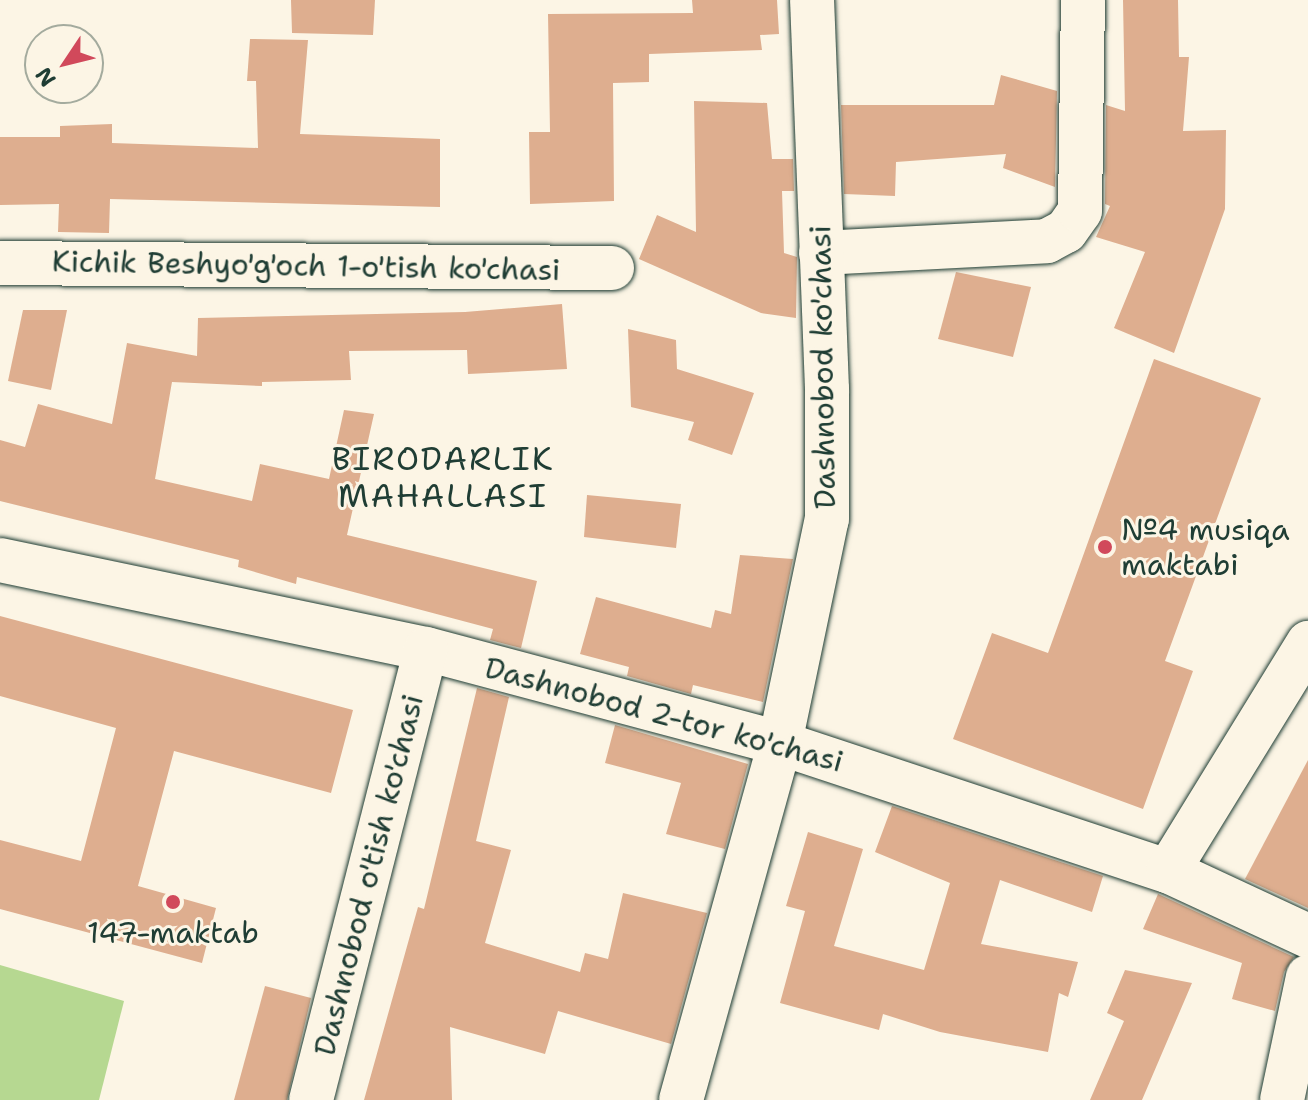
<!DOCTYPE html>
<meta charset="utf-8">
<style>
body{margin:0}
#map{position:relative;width:1308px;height:1100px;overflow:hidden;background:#fcf5e5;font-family:"Shantell Sans",sans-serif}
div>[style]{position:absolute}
.green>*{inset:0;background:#b6d891}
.building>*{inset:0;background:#deae8f}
.roads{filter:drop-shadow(0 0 2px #1f3d34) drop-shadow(0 0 2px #1f3d34)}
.street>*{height:44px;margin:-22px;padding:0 22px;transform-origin:22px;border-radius:22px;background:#fcf5e5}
.dots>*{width:22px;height:22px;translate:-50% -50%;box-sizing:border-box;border:4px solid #fcf5e5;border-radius:50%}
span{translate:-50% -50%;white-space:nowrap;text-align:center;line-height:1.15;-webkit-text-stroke:6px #fcf5e5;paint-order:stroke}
.street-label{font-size:30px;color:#1f3d34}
.poi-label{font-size:30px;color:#1f3d34}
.left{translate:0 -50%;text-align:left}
.neighbourhood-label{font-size:32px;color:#1f3d34;letter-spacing:2px}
.north{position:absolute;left:24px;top:24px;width:80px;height:80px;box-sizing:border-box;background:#fcf5e5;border:2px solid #a4ab9e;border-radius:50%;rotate:235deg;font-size:22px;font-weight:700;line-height:32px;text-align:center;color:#1f3d34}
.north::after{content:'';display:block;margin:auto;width:28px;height:36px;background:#d1495b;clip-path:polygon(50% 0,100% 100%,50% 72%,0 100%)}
</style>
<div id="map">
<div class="green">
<i style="clip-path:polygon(0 965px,124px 1001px,99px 1100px,0 1100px)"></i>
</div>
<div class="building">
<i style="clip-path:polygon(291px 0,375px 0,373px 35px,292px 33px)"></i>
<i style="clip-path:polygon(692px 0,777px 0,779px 34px,760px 35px,762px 50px,649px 54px,649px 82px,613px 83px,614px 201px,530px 204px,529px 132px,550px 132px,548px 14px,693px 13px)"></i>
<i style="clip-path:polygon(1123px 0,1178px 0,1179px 57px,1189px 57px,1183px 131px,1226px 130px,1225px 209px,1174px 353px,1114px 328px,1145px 252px,1096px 237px,1110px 206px,1105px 204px,1106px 105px,1125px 111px)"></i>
<i style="clip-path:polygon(250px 39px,308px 40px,300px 134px,440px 139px,440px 207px,110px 199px,109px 233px,58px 232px,59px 204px,0 205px,0 137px,60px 137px,60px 126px,112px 124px,112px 143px,258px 148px,256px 81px,247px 81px)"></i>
<i style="clip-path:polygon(1001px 75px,1057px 91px,1055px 187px,1003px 168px,1006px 154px,896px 162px,895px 196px,844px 194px,841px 105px,994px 105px)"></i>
<i style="clip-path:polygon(694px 101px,767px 103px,772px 159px,793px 159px,794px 191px,782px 191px,784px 253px,797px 257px,796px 318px,761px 313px,639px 259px,657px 215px,696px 232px)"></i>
<i style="clip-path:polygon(956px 272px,1031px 287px,1013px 357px,938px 339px)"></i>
<i style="clip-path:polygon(562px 304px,567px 369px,468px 374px,467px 350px,349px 351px,351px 380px,262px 382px,262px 386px,172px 382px,155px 479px,252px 501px,260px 464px,329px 479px,344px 410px,374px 414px,347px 535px,537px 581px,521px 648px,490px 640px,493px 629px,297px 577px,296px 584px,238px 567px,239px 560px,0 501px,0 440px,25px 447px,38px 404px,112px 424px,127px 343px,197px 356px,198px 318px,465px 312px)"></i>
<i style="clip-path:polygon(23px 310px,67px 310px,51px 390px,8px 381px)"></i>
<i style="clip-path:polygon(628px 329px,676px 340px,677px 369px,754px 393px,732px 455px,688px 440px,694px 422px,631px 407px)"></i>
<i style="clip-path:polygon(1154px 359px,1261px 398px,1165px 661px,1193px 671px,1143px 809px,953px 739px,992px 633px,1048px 653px)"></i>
<i style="clip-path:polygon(587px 495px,681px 504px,676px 548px,584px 537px)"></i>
<i style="clip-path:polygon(740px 555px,793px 559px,763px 702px,693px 685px,691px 694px,627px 676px,629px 667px,580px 654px,596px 597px,711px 628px,715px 610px,731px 614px)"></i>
<i style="clip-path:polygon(0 616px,353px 710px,331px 793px,174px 751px,138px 886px,216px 908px,202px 963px,0 909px,0 840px,81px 861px,116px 728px,0 696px)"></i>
<i style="clip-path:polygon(477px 688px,509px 697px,476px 841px,511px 850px,485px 943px,580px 972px,585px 953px,608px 959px,623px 893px,707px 913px,671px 1044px,558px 1011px,545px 1054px,450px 1027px,452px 1100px,364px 1100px,418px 907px,424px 909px)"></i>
<i style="clip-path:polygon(615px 725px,748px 764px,725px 849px,666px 834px,681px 783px,605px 763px)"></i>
<i style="clip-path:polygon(1308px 760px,1308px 908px,1245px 879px)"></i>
<i style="clip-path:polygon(892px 806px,1103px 876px,1092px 912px,1000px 880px,981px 944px,1078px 962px,1068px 997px,1059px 993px,1048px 1052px,940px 1032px,883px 1014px,879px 1030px,780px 1003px,805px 911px,786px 906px,808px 832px,863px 849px,834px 946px,924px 970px,950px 883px,875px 852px)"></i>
<i style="clip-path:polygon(1158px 894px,1294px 957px,1284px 972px,1275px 1011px,1232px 999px,1242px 963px,1143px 929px)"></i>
<i style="clip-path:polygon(1125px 970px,1192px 983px,1142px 1100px,1090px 1100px,1124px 1021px,1107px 1013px)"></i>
<i style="clip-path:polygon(265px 986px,311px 998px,287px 1100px,234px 1100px)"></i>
</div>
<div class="roads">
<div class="street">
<i style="left:821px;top:253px;width:226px;rotate:-3deg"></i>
<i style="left:1047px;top:241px;width:21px;rotate:-28deg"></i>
<i style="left:1066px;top:231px;width:24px;rotate:-55deg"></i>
<i style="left:1080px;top:211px;width:211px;rotate:-89.2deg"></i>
<i style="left:0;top:263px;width:612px;rotate:0.47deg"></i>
<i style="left:0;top:560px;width:435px;rotate:11.8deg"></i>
<i style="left:426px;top:649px;width:366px;rotate:14.9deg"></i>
<i style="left:780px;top:743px;width:409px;rotate:18.3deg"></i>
<i style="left:1168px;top:871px;width:154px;rotate:24.9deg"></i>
<i style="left:1168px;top:871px;width:268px;rotate:-58.4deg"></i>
<i style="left:311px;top:1100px;width:465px;rotate:-75.7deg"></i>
<i style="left:681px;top:1100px;width:370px;rotate:-74.5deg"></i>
<i style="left:780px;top:743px;width:229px;rotate:-78.2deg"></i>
<i style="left:827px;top:519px;width:130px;rotate:-90deg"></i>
<i style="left:827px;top:389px;width:389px;rotate:-92.2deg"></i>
<i style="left:1282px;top:1100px;width:126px;rotate:-78.1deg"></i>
</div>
</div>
<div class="dots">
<i style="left:1105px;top:547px;background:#d1495b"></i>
<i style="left:173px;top:902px;background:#d1495b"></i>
</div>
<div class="street-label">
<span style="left:306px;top:266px;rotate:1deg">Kichik Beshyo'g'och 1-o'tish ko'chasi</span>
<span style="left:823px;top:367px;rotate:-91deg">Dashnobod ko'chasi</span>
<span style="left:664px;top:715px;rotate:15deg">Dashnobod 2-tor ko'chasi</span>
<span style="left:369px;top:875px;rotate:-76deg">Dashnobod o'tish ko'chasi</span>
</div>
<div class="poi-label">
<span class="left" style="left:1121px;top:547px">№4 musiqa<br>maktabi</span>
<span style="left:173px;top:933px">147-maktab</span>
</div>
<div class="neighbourhood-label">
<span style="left:443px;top:478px">BIRODARLIK<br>MAHALLASI</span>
</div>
<div class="north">N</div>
</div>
